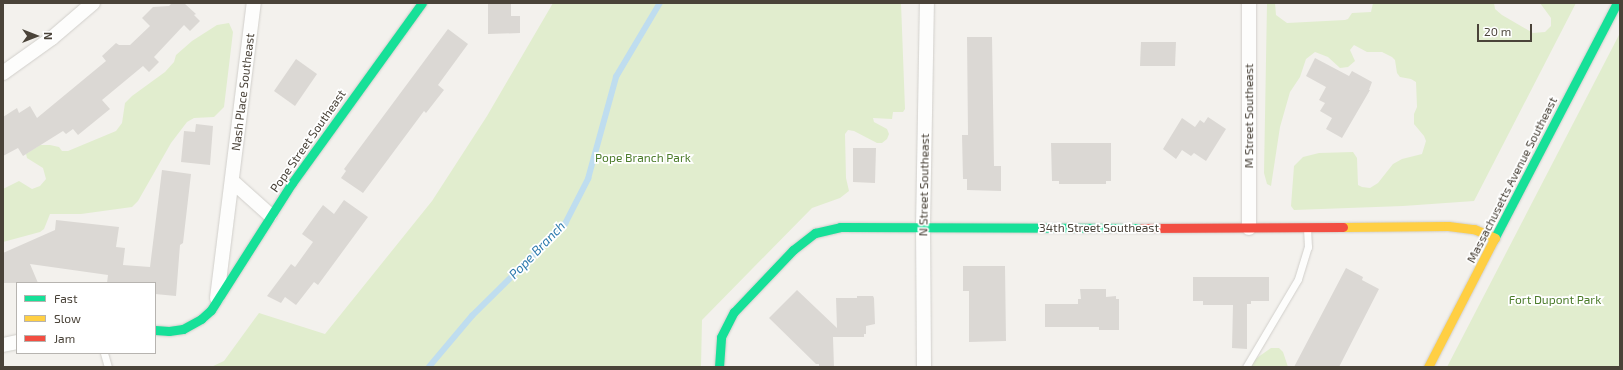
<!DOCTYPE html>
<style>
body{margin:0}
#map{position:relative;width:1623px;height:370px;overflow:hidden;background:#f3f1ed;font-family:"Exo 2",sans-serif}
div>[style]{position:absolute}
.green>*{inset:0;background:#e1edce}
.stream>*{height:5.5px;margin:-2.75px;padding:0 2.75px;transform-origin:2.75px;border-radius:2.75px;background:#bfddef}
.building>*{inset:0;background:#dbd8d4}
.roads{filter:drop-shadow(0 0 1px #d1cfcb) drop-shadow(0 0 1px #d1cfcb)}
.lane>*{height:7px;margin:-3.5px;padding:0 3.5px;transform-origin:3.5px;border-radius:3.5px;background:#fdfdfc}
.street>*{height:14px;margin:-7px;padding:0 7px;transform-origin:7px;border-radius:7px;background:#fdfdfc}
.fast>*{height:9px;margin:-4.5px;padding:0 4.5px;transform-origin:4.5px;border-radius:4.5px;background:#16e098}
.slow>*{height:9px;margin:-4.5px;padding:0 4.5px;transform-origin:4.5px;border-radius:4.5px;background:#ffcf43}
.jam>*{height:9px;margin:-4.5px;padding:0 4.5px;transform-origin:4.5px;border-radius:4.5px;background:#f24e42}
span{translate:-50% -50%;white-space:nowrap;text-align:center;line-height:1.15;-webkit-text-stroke:3.5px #fff;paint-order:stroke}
.street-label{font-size:12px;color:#4a4339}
.park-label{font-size:12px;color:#4c7c2b}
.water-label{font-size:13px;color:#2f7bae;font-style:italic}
.frame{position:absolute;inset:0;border:4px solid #4a4339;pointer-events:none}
.legend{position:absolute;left:16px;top:282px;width:140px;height:72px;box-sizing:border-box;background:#fff;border:1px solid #b7b4b0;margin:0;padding:5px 7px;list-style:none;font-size:12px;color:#4a4339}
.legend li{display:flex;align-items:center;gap:8px;height:20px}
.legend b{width:20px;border:1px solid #b7b4b0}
.north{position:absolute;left:16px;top:16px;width:40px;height:40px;-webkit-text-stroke:3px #fff;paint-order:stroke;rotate:90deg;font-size:11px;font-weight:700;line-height:16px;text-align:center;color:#4a4339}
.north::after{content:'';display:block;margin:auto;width:14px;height:18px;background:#4a4339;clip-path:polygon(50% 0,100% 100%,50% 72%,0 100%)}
.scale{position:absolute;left:1477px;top:24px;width:55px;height:18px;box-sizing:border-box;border:2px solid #4a4339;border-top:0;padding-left:5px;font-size:12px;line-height:14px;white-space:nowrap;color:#4a4339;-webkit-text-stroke:3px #fff;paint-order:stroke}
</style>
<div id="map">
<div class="green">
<i style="clip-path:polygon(553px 3px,901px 3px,905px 109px,903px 112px,893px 112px,892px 119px,873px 118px,874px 122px,887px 129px,889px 134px,887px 139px,882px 143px,877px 143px,854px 131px,848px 130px,845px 134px,846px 178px,849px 191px,840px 198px,812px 208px,702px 320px,701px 367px,211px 367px,224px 361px,259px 313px,325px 334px,432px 201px,487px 116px)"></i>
<i style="clip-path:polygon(1267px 3px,1275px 3px,1276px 15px,1287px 23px,1345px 20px,1348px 19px,1352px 13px,1371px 12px,1373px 3px,1494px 3px,1495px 9px,1502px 15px,1533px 33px,1545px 32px,1551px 26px,1551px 18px,1540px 3px,1576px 3px,1474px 201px,1403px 206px,1294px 210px,1291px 206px,1294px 166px,1303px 157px,1319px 153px,1353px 152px,1357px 158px,1358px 185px,1362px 187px,1370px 188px,1378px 183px,1393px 164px,1402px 159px,1422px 154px,1426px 141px,1424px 136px,1414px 124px,1414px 114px,1417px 107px,1416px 82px,1411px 79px,1400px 77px,1397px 73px,1395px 60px,1392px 57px,1382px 52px,1367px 52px,1354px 45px,1350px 50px,1355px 61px,1348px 67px,1340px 68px,1328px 57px,1315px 52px,1306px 59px,1300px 77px,1290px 92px,1280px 127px,1271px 186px,1267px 184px,1264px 173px)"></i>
<i style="clip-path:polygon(229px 23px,233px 32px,224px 107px,214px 117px,194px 118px,187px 122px,171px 143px,138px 201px,132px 207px,81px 214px,50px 214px,44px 229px,40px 232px,3px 242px,3px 189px,19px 181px,32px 189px,40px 186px,46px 179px,43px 168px,27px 158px,26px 154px,40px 145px,50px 145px,59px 147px,62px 151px,68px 151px,116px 131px,122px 123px,125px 103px,132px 96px,165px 72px,174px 62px,176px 55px,192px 41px,217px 25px)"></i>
<i style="clip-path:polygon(1620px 33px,1620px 367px,1447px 367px)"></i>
<i style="clip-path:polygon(1271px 348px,1279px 348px,1283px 352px,1288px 367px,1244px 367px)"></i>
</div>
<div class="stream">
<i style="left:429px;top:367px;width:67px;rotate:-49.9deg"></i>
<i style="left:472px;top:316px;width:131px;rotate:-44.7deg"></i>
<i style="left:565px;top:224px;width:51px;rotate:-62.9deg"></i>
<i style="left:588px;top:179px;width:106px;rotate:-74.6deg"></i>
<i style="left:616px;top:77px;width:86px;rotate:-59.3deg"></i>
</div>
<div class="building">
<i style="clip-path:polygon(172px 3px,184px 3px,196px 14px,194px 15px,200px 21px,190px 31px,184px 25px,154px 57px,159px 62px,149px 72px,143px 66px,102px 100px,110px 109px,78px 135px,73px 129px,66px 134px,63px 131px,23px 156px,18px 148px,3px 156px,3px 117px,17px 108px,19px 113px,30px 106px,37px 118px,106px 61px,102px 56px,116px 43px,119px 45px,130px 45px,150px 26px,142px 18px,153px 7px,169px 6px)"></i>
<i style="clip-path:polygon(488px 3px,511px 3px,511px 16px,520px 16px,520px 33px,488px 34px)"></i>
<i style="clip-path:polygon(448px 29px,468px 44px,438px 85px,444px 90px,426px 113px,424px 111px,363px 193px,341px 178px,346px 171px,344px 169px)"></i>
<i style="clip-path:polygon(967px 37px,992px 37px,994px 166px,1001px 166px,1001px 191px,967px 190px,967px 179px,963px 179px,962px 135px,968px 135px)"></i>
<i style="clip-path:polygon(1141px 42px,1176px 42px,1175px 66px,1140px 66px)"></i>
<i style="clip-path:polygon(1315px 58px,1349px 76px,1352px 71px,1372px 82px,1369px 90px,1370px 90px,1342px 138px,1326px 129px,1332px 118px,1320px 111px,1325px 103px,1319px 100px,1326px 87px,1306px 76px)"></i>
<i style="clip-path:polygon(296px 59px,317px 74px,295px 106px,274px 91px)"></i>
<i style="clip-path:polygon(1208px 117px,1226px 129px,1206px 161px,1194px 153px,1191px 156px,1182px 150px,1176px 159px,1163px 149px,1182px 118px,1195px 127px,1200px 120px,1204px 123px)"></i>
<i style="clip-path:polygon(196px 124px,213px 126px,210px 165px,181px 162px,184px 131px,195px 132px)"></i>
<i style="clip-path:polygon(1051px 143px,1111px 143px,1111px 181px,1106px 181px,1106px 184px,1059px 184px,1059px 181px,1052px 181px)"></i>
<i style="clip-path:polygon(853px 148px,876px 148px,875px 183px,853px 182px)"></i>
<i style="clip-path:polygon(162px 170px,191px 174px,183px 243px,180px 245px,176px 296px,155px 294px,155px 283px,107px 283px,108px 275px,30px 264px,38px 283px,3px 283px,3px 253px,55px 230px,56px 220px,119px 227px,116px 247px,125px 248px,123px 265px,150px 267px)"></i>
<i style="clip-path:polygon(344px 200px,368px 217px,318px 285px,314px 282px,296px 305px,285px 297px,281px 303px,267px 296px,291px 264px,295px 267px,313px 242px,302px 234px,323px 205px,334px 214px)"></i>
<i style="clip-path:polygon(963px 266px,1005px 266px,1006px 341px,969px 342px,969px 291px,963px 291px)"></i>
<i style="clip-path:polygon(1346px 268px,1363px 277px,1362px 280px,1379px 289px,1339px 367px,1294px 367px)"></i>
<i style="clip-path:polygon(1193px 277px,1269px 277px,1269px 301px,1251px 301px,1251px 304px,1247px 304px,1247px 349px,1232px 348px,1233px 305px,1203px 305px,1203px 301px,1193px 301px)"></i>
<i style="clip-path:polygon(1080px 289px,1106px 289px,1106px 297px,1116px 296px,1116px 299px,1119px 299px,1119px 330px,1099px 330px,1099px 327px,1045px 327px,1045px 304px,1078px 304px,1078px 299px,1081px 299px)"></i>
<i style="clip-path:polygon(797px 290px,837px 328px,836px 298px,857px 298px,857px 296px,873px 296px,874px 298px,875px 324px,866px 326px,866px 334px,864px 334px,864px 337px,833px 337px,834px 367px,819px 367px,819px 364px,816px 364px,769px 318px)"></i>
</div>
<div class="roads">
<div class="lane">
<i style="left:104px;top:353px;width:15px;rotate:74deg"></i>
<i style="left:1246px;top:367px;width:102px;rotate:-59.4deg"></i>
<i style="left:1298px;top:279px;width:34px;rotate:-73deg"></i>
<i style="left:1308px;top:247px;width:17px;rotate:-93deg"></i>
</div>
<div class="street">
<i style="left:1249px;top:3px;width:225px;rotate:90deg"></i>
<i style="left:3px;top:73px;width:60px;rotate:-35.5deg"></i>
<i style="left:52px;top:38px;width:54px;rotate:-40.5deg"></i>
<i style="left:232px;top:181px;width:51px;rotate:41.8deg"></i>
<i style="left:217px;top:298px;width:297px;rotate:-82.9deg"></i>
<i style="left:3px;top:345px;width:14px;rotate:-12deg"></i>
<i style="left:924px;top:367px;width:139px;rotate:-90.4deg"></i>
<i style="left:923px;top:228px;width:225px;rotate:-89deg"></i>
</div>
<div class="fast">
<i style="left:1494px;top:239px;width:266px;rotate:-62.5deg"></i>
<i style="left:155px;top:330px;width:14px;rotate:4deg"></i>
<i style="left:169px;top:331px;width:14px;rotate:-8deg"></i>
<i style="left:183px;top:329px;width:21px;rotate:-29deg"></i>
<i style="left:201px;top:319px;width:13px;rotate:-42deg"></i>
<i style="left:211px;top:310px;width:151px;rotate:-57.5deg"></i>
<i style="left:292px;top:183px;width:222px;rotate:-54.2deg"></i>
<i style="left:719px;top:367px;width:30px;rotate:-86deg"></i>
<i style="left:721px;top:337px;width:28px;rotate:-63deg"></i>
<i style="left:734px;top:312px;width:86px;rotate:-46.4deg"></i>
<i style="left:793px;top:250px;width:28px;rotate:-38deg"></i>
<i style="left:815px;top:233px;width:26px;rotate:-13deg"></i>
<i style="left:840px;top:227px;width:302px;rotate:0.2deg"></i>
</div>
<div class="slow">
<i style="left:1343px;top:227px;width:105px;rotate:-0.5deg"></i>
<i style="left:1448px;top:226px;width:26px;rotate:7deg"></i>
<i style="left:1474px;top:229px;width:23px;rotate:23deg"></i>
<i style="left:1428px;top:367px;width:144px;rotate:-62.7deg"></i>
</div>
<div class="jam">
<i style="left:1142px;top:228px;width:201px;rotate:-0.3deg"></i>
</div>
</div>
<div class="street-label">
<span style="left:243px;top:92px;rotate:-83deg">Nash Place Southeast</span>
<span style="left:1249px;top:116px;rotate:-90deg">M Street Southeast</span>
<span style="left:308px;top:141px;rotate:-55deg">Pope Street Southeast</span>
<span style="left:1512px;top:180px;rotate:-63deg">Massachusetts Avenue Southeast</span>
<span style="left:924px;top:185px;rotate:-89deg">N Street Southeast</span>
<span style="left:1099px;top:228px">34th Street Southeast</span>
</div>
<div class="park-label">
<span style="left:643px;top:158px">Pope Branch Park</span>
<span style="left:1555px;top:300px">Fort Dupont Park</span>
</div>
<div class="water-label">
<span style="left:537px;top:250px;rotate:-46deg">Pope Branch</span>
</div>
<div class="frame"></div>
<ul class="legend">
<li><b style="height:5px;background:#16e098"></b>Fast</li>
<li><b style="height:5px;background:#ffcf43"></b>Slow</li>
<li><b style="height:5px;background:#f24e42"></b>Jam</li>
</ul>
<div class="north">N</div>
<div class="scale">20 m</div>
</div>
